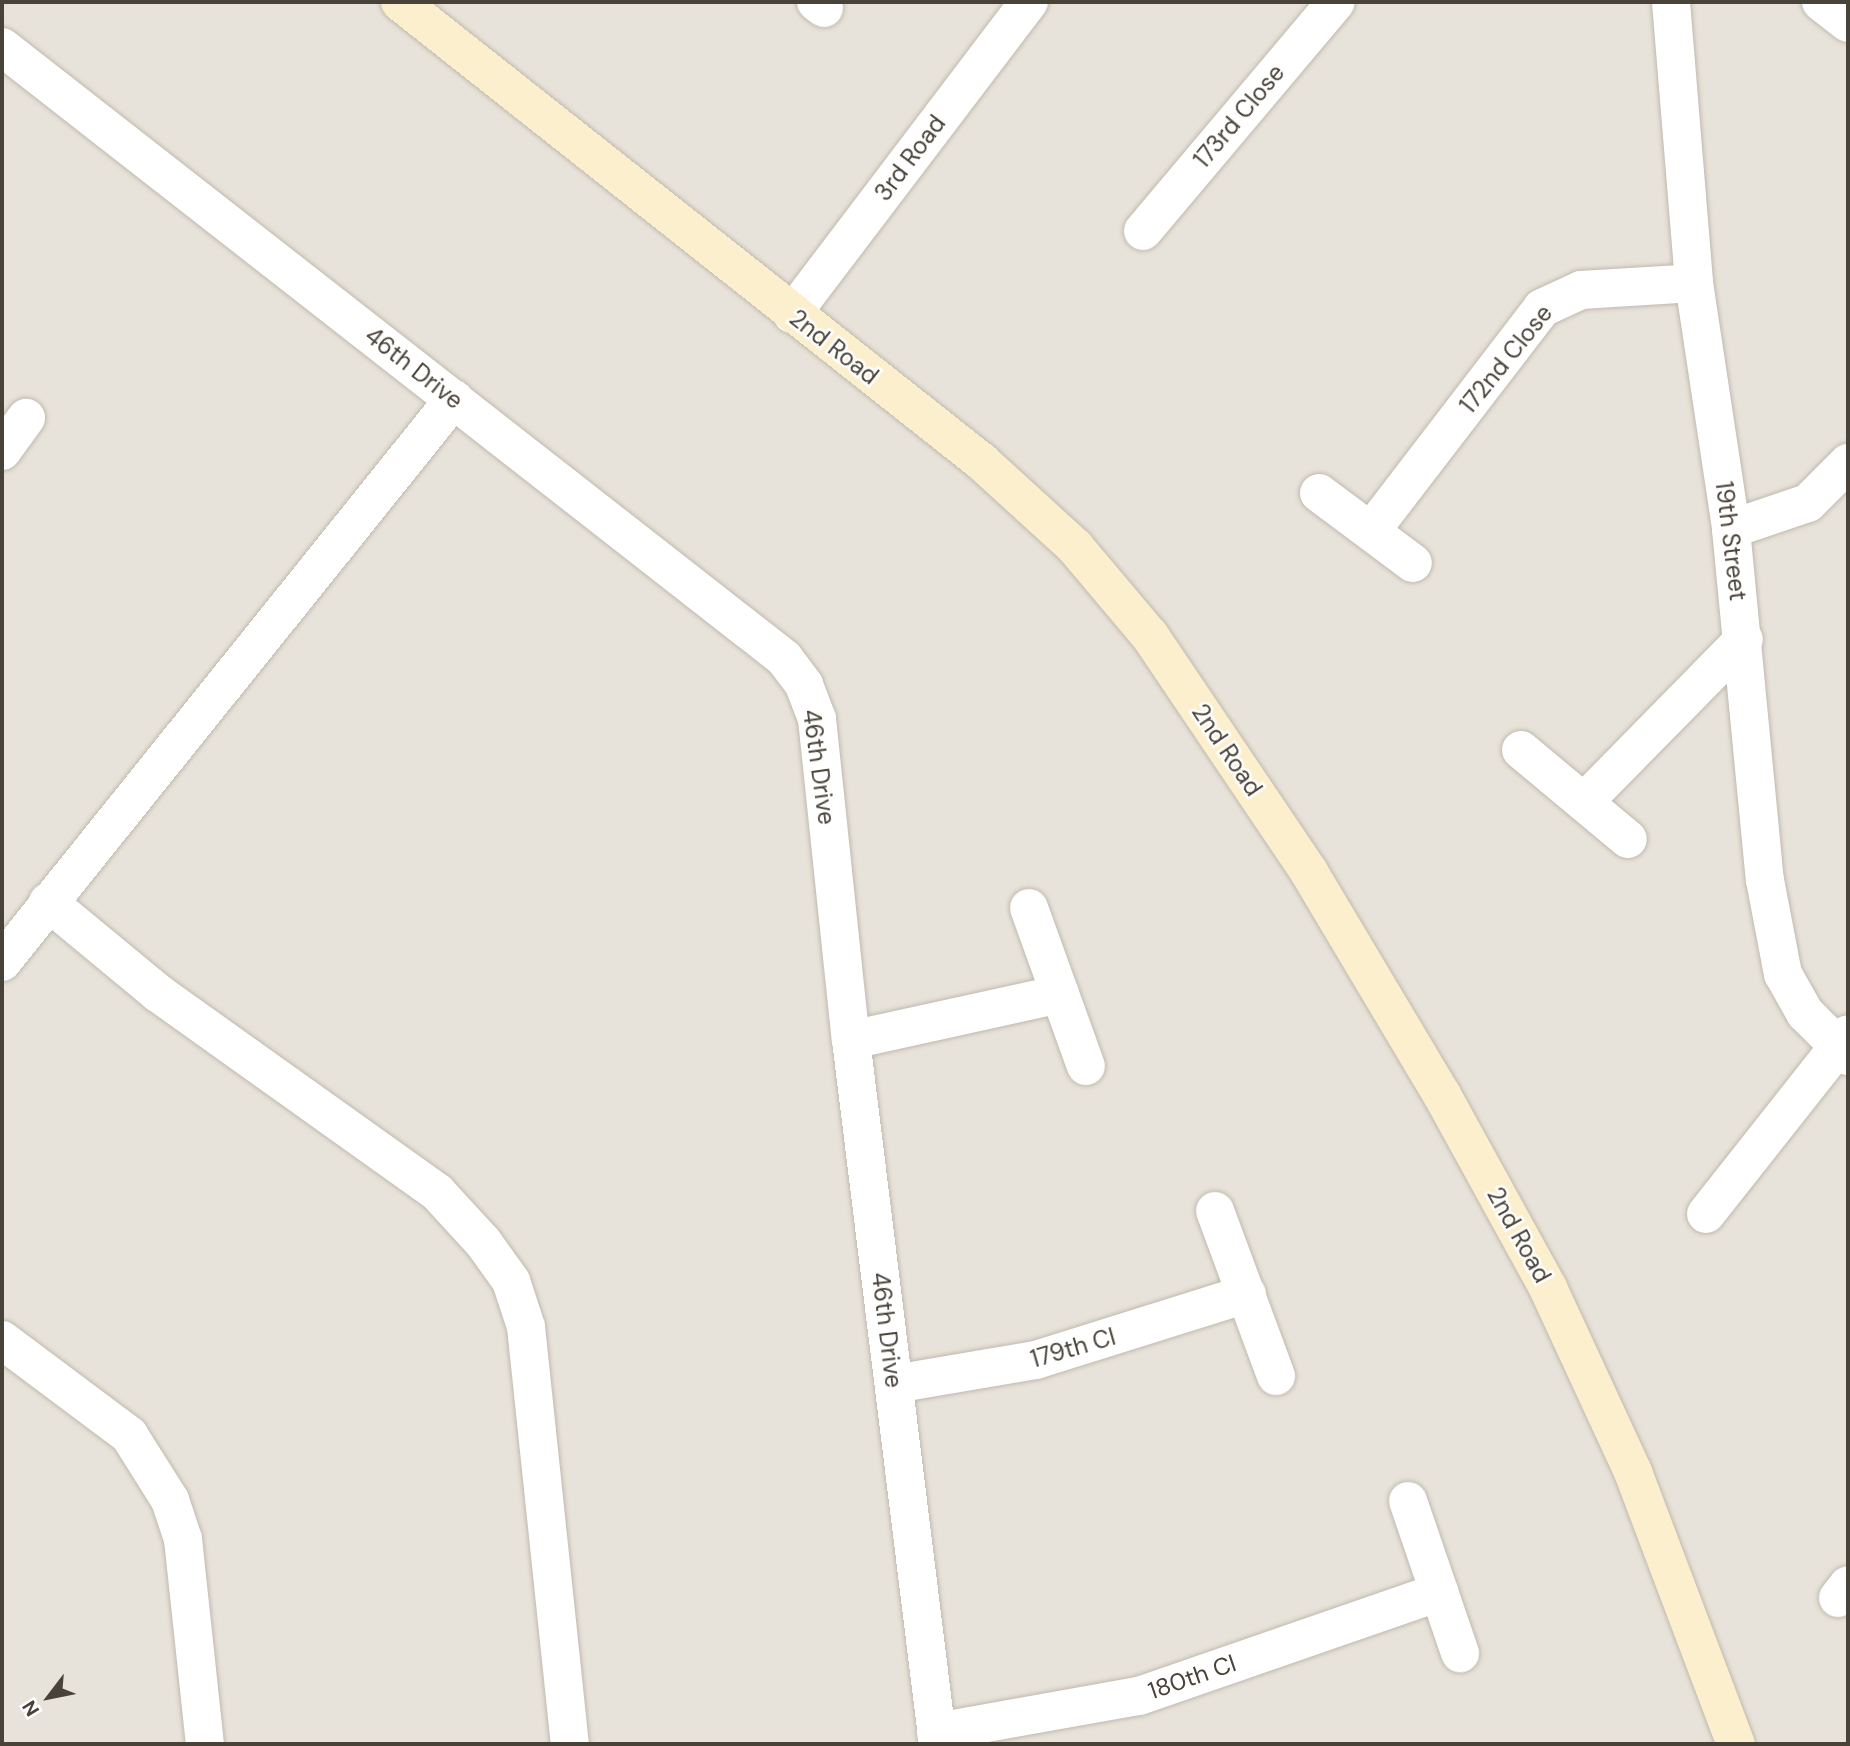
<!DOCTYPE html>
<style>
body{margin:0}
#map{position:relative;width:1850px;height:1746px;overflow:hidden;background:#f4f1eb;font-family:"DM Sans",sans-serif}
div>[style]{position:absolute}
.residential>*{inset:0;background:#e8e3da}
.roads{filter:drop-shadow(0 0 2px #c0b9ae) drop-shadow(0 0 2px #c0b9ae)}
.street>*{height:38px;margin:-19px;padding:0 19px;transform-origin:19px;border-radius:19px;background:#fff}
.secondary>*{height:38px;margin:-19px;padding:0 19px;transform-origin:19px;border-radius:19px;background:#fbefce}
span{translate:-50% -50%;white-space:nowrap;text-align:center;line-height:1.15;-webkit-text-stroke:5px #fff;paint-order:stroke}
.street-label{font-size:24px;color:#484239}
.frame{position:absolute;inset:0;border:4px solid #484239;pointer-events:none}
.north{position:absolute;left:14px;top:1662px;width:70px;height:70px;-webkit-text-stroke:5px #fff;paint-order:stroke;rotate:238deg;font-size:19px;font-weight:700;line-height:28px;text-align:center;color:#484239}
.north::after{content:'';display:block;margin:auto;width:24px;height:32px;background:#484239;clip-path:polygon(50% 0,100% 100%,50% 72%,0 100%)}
</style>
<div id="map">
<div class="residential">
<i style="clip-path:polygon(2px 2px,1848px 2px,1848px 1744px,2px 1744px)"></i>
</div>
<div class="roads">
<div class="street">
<i style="left:816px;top:2px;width:10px;rotate:37deg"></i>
<i style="left:1671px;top:2px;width:282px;rotate:85.3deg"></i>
<i style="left:1694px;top:283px;width:249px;rotate:81.4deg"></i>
<i style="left:1731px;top:529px;width:353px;rotate:84.5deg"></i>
<i style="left:1765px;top:880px;width:96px;rotate:79.2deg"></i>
<i style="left:1783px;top:974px;width:45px;rotate:60.6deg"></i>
<i style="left:1805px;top:1013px;width:61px;rotate:45deg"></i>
<i style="left:1821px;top:2px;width:34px;rotate:38deg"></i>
<i style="left:2px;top:47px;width:992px;rotate:38deg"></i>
<i style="left:784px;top:658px;width:34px;rotate:53deg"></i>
<i style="left:804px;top:685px;width:36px;rotate:69deg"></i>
<i style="left:817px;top:719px;width:323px;rotate:84deg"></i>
<i style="left:851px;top:1040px;width:709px;rotate:82.96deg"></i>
<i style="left:1143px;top:231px;width:299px;rotate:-49.9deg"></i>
<i style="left:792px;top:314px;width:392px;rotate:-52.8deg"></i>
<i style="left:2px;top:451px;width:41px;rotate:-54deg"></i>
<i style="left:1319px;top:493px;width:117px;rotate:36.7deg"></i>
<i style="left:1731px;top:529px;width:81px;rotate:-18.7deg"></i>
<i style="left:1808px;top:503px;width:57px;rotate:-45deg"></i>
<i style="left:1371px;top:531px;width:281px;rotate:-52.5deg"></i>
<i style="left:1542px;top:308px;width:43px;rotate:-24.8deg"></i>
<i style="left:1581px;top:290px;width:113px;rotate:-3.5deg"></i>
<i style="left:1521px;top:750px;width:139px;rotate:39.8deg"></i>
<i style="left:1584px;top:802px;width:228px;rotate:-45.5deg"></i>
<i style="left:48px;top:902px;width:143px;rotate:39.6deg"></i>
<i style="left:158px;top:993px;width:343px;rotate:35.5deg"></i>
<i style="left:437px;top:1192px;width:68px;rotate:47.4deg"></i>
<i style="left:483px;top:1242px;width:48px;rotate:54.3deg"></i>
<i style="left:511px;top:1281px;width:48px;rotate:71.9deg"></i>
<i style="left:526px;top:1327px;width:419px;rotate:84deg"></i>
<i style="left:1029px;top:908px;width:168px;rotate:70.2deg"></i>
<i style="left:2px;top:962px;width:722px;rotate:-51.24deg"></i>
<i style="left:851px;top:1040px;width:214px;rotate:-12.4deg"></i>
<i style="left:1215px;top:1211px;width:176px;rotate:69.7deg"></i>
<i style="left:1706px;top:1214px;width:229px;rotate:-51.7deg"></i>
<i style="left:2px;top:1340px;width:159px;rotate:36.8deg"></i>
<i style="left:129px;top:1435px;width:77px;rotate:57.8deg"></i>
<i style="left:170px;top:1500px;width:41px;rotate:71.6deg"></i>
<i style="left:183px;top:1539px;width:206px;rotate:83.9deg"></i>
<i style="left:894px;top:1384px;width:144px;rotate:-9.6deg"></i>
<i style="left:1036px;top:1360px;width:221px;rotate:-17.4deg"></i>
<i style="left:1408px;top:1501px;width:161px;rotate:71.1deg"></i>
<i style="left:1838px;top:1598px;width:16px;rotate:-52deg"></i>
<i style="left:936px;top:1732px;width:206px;rotate:-10.1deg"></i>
<i style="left:1139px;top:1696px;width:318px;rotate:-19.1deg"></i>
</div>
<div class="secondary">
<i style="left:400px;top:2px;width:742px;rotate:38.32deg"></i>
<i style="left:982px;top:462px;width:126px;rotate:42.4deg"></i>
<i style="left:1075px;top:547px;width:116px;rotate:49.9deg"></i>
<i style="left:1150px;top:636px;width:285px;rotate:56deg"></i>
<i style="left:1309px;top:872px;width:260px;rotate:59.2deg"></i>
<i style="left:1442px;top:1095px;width:220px;rotate:61.2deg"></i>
<i style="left:1548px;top:1288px;width:203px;rotate:65.2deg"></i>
<i style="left:1633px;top:1472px;width:291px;rotate:69.3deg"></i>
</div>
</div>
<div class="street-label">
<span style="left:1239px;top:116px;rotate:-50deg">173rd Close</span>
<span style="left:910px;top:158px;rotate:-53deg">3rd Road</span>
<span style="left:834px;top:347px;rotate:38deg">2nd Road</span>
<span style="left:1506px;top:359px;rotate:-51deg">172nd Close</span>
<span style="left:414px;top:368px;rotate:38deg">46th Drive</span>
<span style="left:1731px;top:541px;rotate:83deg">19th Street</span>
<span style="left:1227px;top:750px;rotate:56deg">2nd Road</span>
<span style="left:819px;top:767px;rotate:82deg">46th Drive</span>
<span style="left:1519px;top:1235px;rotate:61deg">2nd Road</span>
<span style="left:887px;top:1330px;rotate:83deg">46th Drive</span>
<span style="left:1073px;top:1348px;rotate:-16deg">179th Cl</span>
<span style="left:1192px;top:1677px;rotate:-19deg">180th Cl</span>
</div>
<div class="frame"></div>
<div class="north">N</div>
</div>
